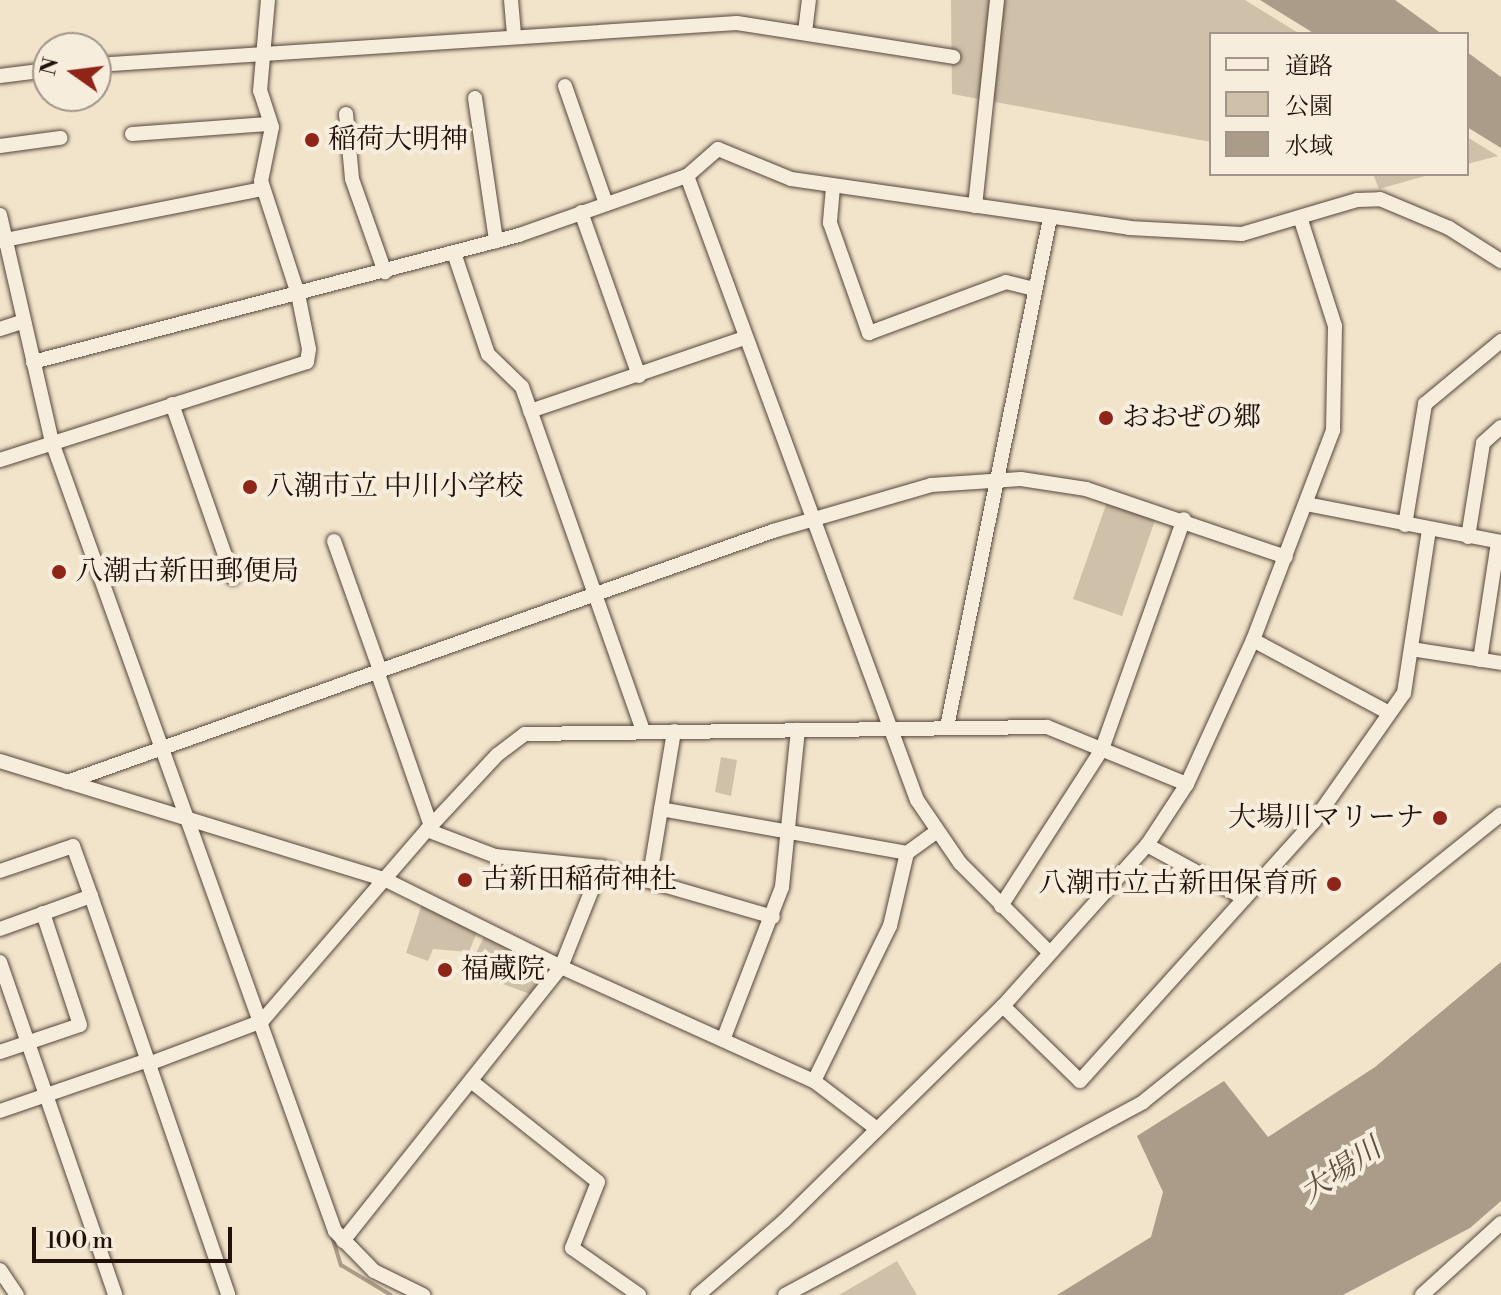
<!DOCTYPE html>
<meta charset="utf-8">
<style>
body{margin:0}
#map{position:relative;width:1501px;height:1295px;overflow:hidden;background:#f2e4cb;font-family:"Libre Bodoni","Noto Serif JP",serif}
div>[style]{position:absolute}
.green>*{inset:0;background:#cfc0aa}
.water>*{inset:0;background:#ab9c8a}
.stream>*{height:4px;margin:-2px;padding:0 2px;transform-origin:2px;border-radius:2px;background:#ab9c8a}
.roads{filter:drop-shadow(0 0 2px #56463b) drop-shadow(0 0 2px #56463b)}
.street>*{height:14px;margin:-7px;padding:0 7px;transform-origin:7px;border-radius:7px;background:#f7eddd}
.dots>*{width:22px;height:22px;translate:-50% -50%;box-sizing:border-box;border:4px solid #f7eddd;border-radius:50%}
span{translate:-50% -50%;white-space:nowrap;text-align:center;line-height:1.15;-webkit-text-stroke:8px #f7eddd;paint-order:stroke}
.poi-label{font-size:28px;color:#22110b}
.left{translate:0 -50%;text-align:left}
.right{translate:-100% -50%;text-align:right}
.water-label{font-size:30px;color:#605044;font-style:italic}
.legend{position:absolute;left:1209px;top:32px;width:260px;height:144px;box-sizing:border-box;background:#f7eddd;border:2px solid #a29589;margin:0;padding:10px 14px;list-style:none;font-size:24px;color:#22110b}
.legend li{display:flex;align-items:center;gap:16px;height:40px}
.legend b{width:40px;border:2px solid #a29589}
.north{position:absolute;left:32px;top:32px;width:80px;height:80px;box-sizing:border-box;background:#f7eddd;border:2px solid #a29589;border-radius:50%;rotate:284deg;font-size:22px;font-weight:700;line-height:32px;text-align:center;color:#22110b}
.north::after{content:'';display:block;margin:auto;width:28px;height:36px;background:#8f2418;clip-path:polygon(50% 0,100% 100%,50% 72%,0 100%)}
.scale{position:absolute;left:32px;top:1227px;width:200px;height:36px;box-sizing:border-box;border:4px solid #22110b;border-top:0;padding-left:10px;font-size:24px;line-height:28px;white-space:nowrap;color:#22110b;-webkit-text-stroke:6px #f7eddd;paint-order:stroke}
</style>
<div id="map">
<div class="green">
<i style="clip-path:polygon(951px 0,1245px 0,1300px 34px,1211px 34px,1211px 142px,952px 94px)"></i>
<i style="clip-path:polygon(1467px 137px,1498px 156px,1467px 164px)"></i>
<i style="clip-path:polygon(1373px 174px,1432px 174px,1379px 189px)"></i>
<i style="clip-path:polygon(1107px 502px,1156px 517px,1122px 616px,1073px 599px)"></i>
<i style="clip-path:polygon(721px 757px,737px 760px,731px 796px,715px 792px)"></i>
<i style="clip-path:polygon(422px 904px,477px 932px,469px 952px,433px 949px,428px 961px,406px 953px)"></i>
<i style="clip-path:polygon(485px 935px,550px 968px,533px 995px,467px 971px)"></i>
<i style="clip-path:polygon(897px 1261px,917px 1295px,839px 1295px)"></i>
</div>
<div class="water">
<i style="clip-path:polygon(1260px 0,1395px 0,1442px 34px,1315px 34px)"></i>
<i style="clip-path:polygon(1467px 52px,1501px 77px,1501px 148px,1467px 127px)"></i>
<i style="clip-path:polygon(1501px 962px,1501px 1201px,1470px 1228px,1343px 1295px,1057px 1295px,1151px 1237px,1163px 1192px,1137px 1136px,1224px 1081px,1268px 1137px,1375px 1067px)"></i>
</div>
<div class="stream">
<i style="left:331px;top:1233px;width:34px;rotate:73deg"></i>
<i style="left:341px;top:1265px;width:58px;rotate:31deg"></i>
</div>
<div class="roads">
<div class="street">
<i style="left:511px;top:0;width:35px;rotate:85deg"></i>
<i style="left:805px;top:32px;width:32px;rotate:-83deg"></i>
<i style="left:96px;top:65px;width:642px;rotate:-3.75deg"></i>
<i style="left:737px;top:23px;width:219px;rotate:8.9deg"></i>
<i style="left:0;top:76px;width:48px;rotate:-7.1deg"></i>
<i style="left:565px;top:86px;width:125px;rotate:70.8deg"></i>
<i style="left:475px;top:98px;width:145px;rotate:81.6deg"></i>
<i style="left:346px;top:114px;width:65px;rotate:84.7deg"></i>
<i style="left:352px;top:179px;width:99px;rotate:70.5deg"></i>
<i style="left:132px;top:134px;width:136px;rotate:-4.2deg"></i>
<i style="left:0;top:146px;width:61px;rotate:-7.6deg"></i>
<i style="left:687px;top:176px;width:665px;rotate:69.77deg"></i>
<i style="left:917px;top:800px;width:76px;rotate:55.7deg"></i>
<i style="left:960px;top:863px;width:126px;rotate:45deg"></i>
<i style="left:833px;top:187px;width:36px;rotate:95deg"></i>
<i style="left:830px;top:223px;width:117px;rotate:70.5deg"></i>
<i style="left:869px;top:333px;width:146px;rotate:-20.4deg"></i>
<i style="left:1006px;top:282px;width:30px;rotate:14deg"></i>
<i style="left:975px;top:206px;width:207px;rotate:-83.9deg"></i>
<i style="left:581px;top:212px;width:174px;rotate:70.5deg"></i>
<i style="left:0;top:215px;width:233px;rotate:77.1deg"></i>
<i style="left:52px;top:442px;width:838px;rotate:70.27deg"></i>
<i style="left:335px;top:1231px;width:56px;rotate:45.7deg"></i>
<i style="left:374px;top:1271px;width:55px;rotate:26.1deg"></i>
<i style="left:0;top:241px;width:268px;rotate:-11.2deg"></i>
<i style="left:454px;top:253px;width:107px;rotate:71.4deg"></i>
<i style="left:488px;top:354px;width:47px;rotate:44.1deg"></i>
<i style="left:522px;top:387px;width:365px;rotate:70.6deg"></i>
<i style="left:0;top:329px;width:25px;rotate:-18deg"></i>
<i style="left:33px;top:362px;width:502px;rotate:-14.64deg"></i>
<i style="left:519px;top:235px;width:178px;rotate:-19.4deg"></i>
<i style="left:687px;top:176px;width:41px;rotate:-41.1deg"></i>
<i style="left:718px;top:149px;width:79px;rotate:22.3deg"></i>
<i style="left:791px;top:179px;width:342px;rotate:8.2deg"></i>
<i style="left:1129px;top:228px;width:113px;rotate:3deg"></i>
<i style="left:1242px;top:234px;width:120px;rotate:-16.5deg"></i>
<i style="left:1357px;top:200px;width:23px;rotate:-2deg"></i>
<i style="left:1380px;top:199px;width:75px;rotate:22.8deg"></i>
<i style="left:1449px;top:228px;width:62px;rotate:32.4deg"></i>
<i style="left:172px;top:404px;width:184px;rotate:70.7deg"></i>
<i style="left:530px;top:411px;width:226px;rotate:-18.8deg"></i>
<i style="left:0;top:460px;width:322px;rotate:-17.7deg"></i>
<i style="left:307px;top:362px;width:13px;rotate:-81deg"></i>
<i style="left:309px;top:349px;width:56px;rotate:-101.3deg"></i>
<i style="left:298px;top:294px;width:119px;rotate:-108.1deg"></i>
<i style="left:261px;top:181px;width:55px;rotate:-78.5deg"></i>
<i style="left:272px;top:127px;width:38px;rotate:-108deg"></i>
<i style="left:260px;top:91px;width:91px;rotate:-85deg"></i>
<i style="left:1306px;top:504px;width:199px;rotate:11deg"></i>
<i style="left:1405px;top:525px;width:123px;rotate:-80.6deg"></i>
<i style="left:1425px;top:404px;width:99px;rotate:-39.7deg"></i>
<i style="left:1468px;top:537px;width:95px;rotate:-80.9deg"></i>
<i style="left:1483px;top:443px;width:24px;rotate:-42deg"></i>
<i style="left:334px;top:541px;width:137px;rotate:70.4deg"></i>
<i style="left:1253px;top:640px;width:154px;rotate:28.2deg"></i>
<i style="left:1411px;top:649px;width:91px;rotate:8.8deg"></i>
<i style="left:1480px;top:660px;width:119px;rotate:-81.3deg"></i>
<i style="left:377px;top:671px;width:164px;rotate:70.8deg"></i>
<i style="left:947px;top:727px;width:519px;rotate:-78.56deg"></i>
<i style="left:0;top:761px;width:402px;rotate:17.1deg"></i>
<i style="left:384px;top:879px;width:198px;rotate:26.4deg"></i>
<i style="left:561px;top:967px;width:277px;rotate:24.3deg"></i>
<i style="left:814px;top:1081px;width:79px;rotate:37.3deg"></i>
<i style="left:67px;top:782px;width:749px;rotate:-19.57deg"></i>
<i style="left:773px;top:531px;width:165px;rotate:-16.2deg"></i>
<i style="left:931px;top:485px;width:90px;rotate:-3.8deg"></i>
<i style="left:1021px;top:479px;width:66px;rotate:8.7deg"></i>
<i style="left:1086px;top:489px;width:211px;rotate:18.8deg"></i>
<i style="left:661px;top:809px;width:250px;rotate:10.1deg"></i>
<i style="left:427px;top:830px;width:73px;rotate:20.9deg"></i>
<i style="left:495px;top:856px;width:107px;rotate:5.9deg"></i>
<i style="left:601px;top:867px;width:179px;rotate:16.2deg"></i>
<i style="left:1147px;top:845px;width:111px;rotate:28.7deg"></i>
<i style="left:0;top:871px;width:77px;rotate:-18.9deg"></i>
<i style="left:73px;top:846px;width:53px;rotate:70.2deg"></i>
<i style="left:649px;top:881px;width:152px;rotate:-80.5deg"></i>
<i style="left:1001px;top:906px;width:187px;rotate:-57.2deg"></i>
<i style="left:1102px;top:749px;width:244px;rotate:-70.4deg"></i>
<i style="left:0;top:929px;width:97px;rotate:-19.9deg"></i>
<i style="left:91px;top:896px;width:422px;rotate:71deg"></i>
<i style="left:0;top:962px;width:352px;rotate:70.9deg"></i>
<i style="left:1003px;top:1006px;width:107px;rotate:44.2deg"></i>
<i style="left:1080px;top:1081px;width:350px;rotate:-48deg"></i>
<i style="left:1314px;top:821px;width:156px;rotate:-54.9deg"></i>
<i style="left:1404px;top:693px;width:165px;rotate:-81.3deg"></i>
<i style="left:723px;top:1040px;width:164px;rotate:-68.9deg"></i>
<i style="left:782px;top:887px;width:158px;rotate:-84.2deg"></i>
<i style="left:0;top:1052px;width:84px;rotate:-18.6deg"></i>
<i style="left:80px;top:1025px;width:118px;rotate:-108.3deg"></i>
<i style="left:151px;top:1063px;width:119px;rotate:-20.7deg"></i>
<i style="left:262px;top:1021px;width:252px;rotate:-49.2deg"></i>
<i style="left:427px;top:830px;width:103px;rotate:-47deg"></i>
<i style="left:497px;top:755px;width:35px;rotate:-37deg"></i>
<i style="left:525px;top:734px;width:522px;rotate:-0.77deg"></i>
<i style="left:1047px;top:727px;width:151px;rotate:22.2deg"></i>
<i style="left:471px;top:1081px;width:162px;rotate:38.5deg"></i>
<i style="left:598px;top:1182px;width:71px;rotate:111.5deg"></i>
<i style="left:572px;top:1248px;width:82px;rotate:35deg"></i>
<i style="left:814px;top:1081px;width:173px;rotate:-63.9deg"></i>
<i style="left:890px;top:926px;width:75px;rotate:-76.9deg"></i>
<i style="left:907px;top:853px;width:36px;rotate:-36deg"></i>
<i style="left:0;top:1111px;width:157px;rotate:-19deg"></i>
<i style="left:343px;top:1241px;width:350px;rotate:-51.5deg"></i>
<i style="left:561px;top:967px;width:108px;rotate:-68.2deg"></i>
<i style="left:0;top:1270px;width:30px;rotate:56deg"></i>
<i style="left:698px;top:1295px;width:113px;rotate:-40.7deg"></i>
<i style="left:784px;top:1221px;width:307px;rotate:-44.5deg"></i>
<i style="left:1003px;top:1006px;width:216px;rotate:-48.2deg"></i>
<i style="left:1147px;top:845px;width:73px;rotate:-56.7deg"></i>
<i style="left:1187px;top:784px;width:158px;rotate:-65.4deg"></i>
<i style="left:1253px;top:640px;width:225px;rotate:-69.1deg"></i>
<i style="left:1333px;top:430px;width:104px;rotate:-88.9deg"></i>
<i style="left:1335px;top:326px;width:111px;rotate:-107.8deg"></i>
<i style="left:785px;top:1295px;width:407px;rotate:-28.3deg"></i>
<i style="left:1143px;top:1102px;width:459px;rotate:-38.8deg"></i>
<i style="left:1422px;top:1295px;width:107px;rotate:-42.3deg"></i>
</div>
</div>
<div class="dots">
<i style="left:312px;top:140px;background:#8f2418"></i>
<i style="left:1106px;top:418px;background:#8f2418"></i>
<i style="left:250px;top:487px;background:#8f2418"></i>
<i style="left:59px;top:572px;background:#8f2418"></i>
<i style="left:1440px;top:818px;background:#8f2418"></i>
<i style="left:465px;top:880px;background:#8f2418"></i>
<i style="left:1334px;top:884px;background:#8f2418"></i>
<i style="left:445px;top:970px;background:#8f2418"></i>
</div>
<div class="poi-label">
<span class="left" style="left:328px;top:140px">稲荷大明神</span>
<span class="left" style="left:1122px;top:418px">おおぜの郷</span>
<span class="left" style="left:266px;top:487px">八潮市立 中川小学校</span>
<span class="left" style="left:75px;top:572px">八潮古新田郵便局</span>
<span class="right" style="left:1424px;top:818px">大場川マリーナ</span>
<span class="left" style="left:481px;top:880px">古新田稲荷神社</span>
<span class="right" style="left:1318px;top:884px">八潮市立古新田保育所</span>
<span class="left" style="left:461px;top:970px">福蔵院</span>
</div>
<div class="water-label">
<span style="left:1341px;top:1171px;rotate:-34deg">大場川</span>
</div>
<ul class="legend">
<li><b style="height:10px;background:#f7eddd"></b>道路</li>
<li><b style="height:22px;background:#cfc0aa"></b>公園</li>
<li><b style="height:22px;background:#ab9c8a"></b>水域</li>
</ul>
<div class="north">N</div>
<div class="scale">100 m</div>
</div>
